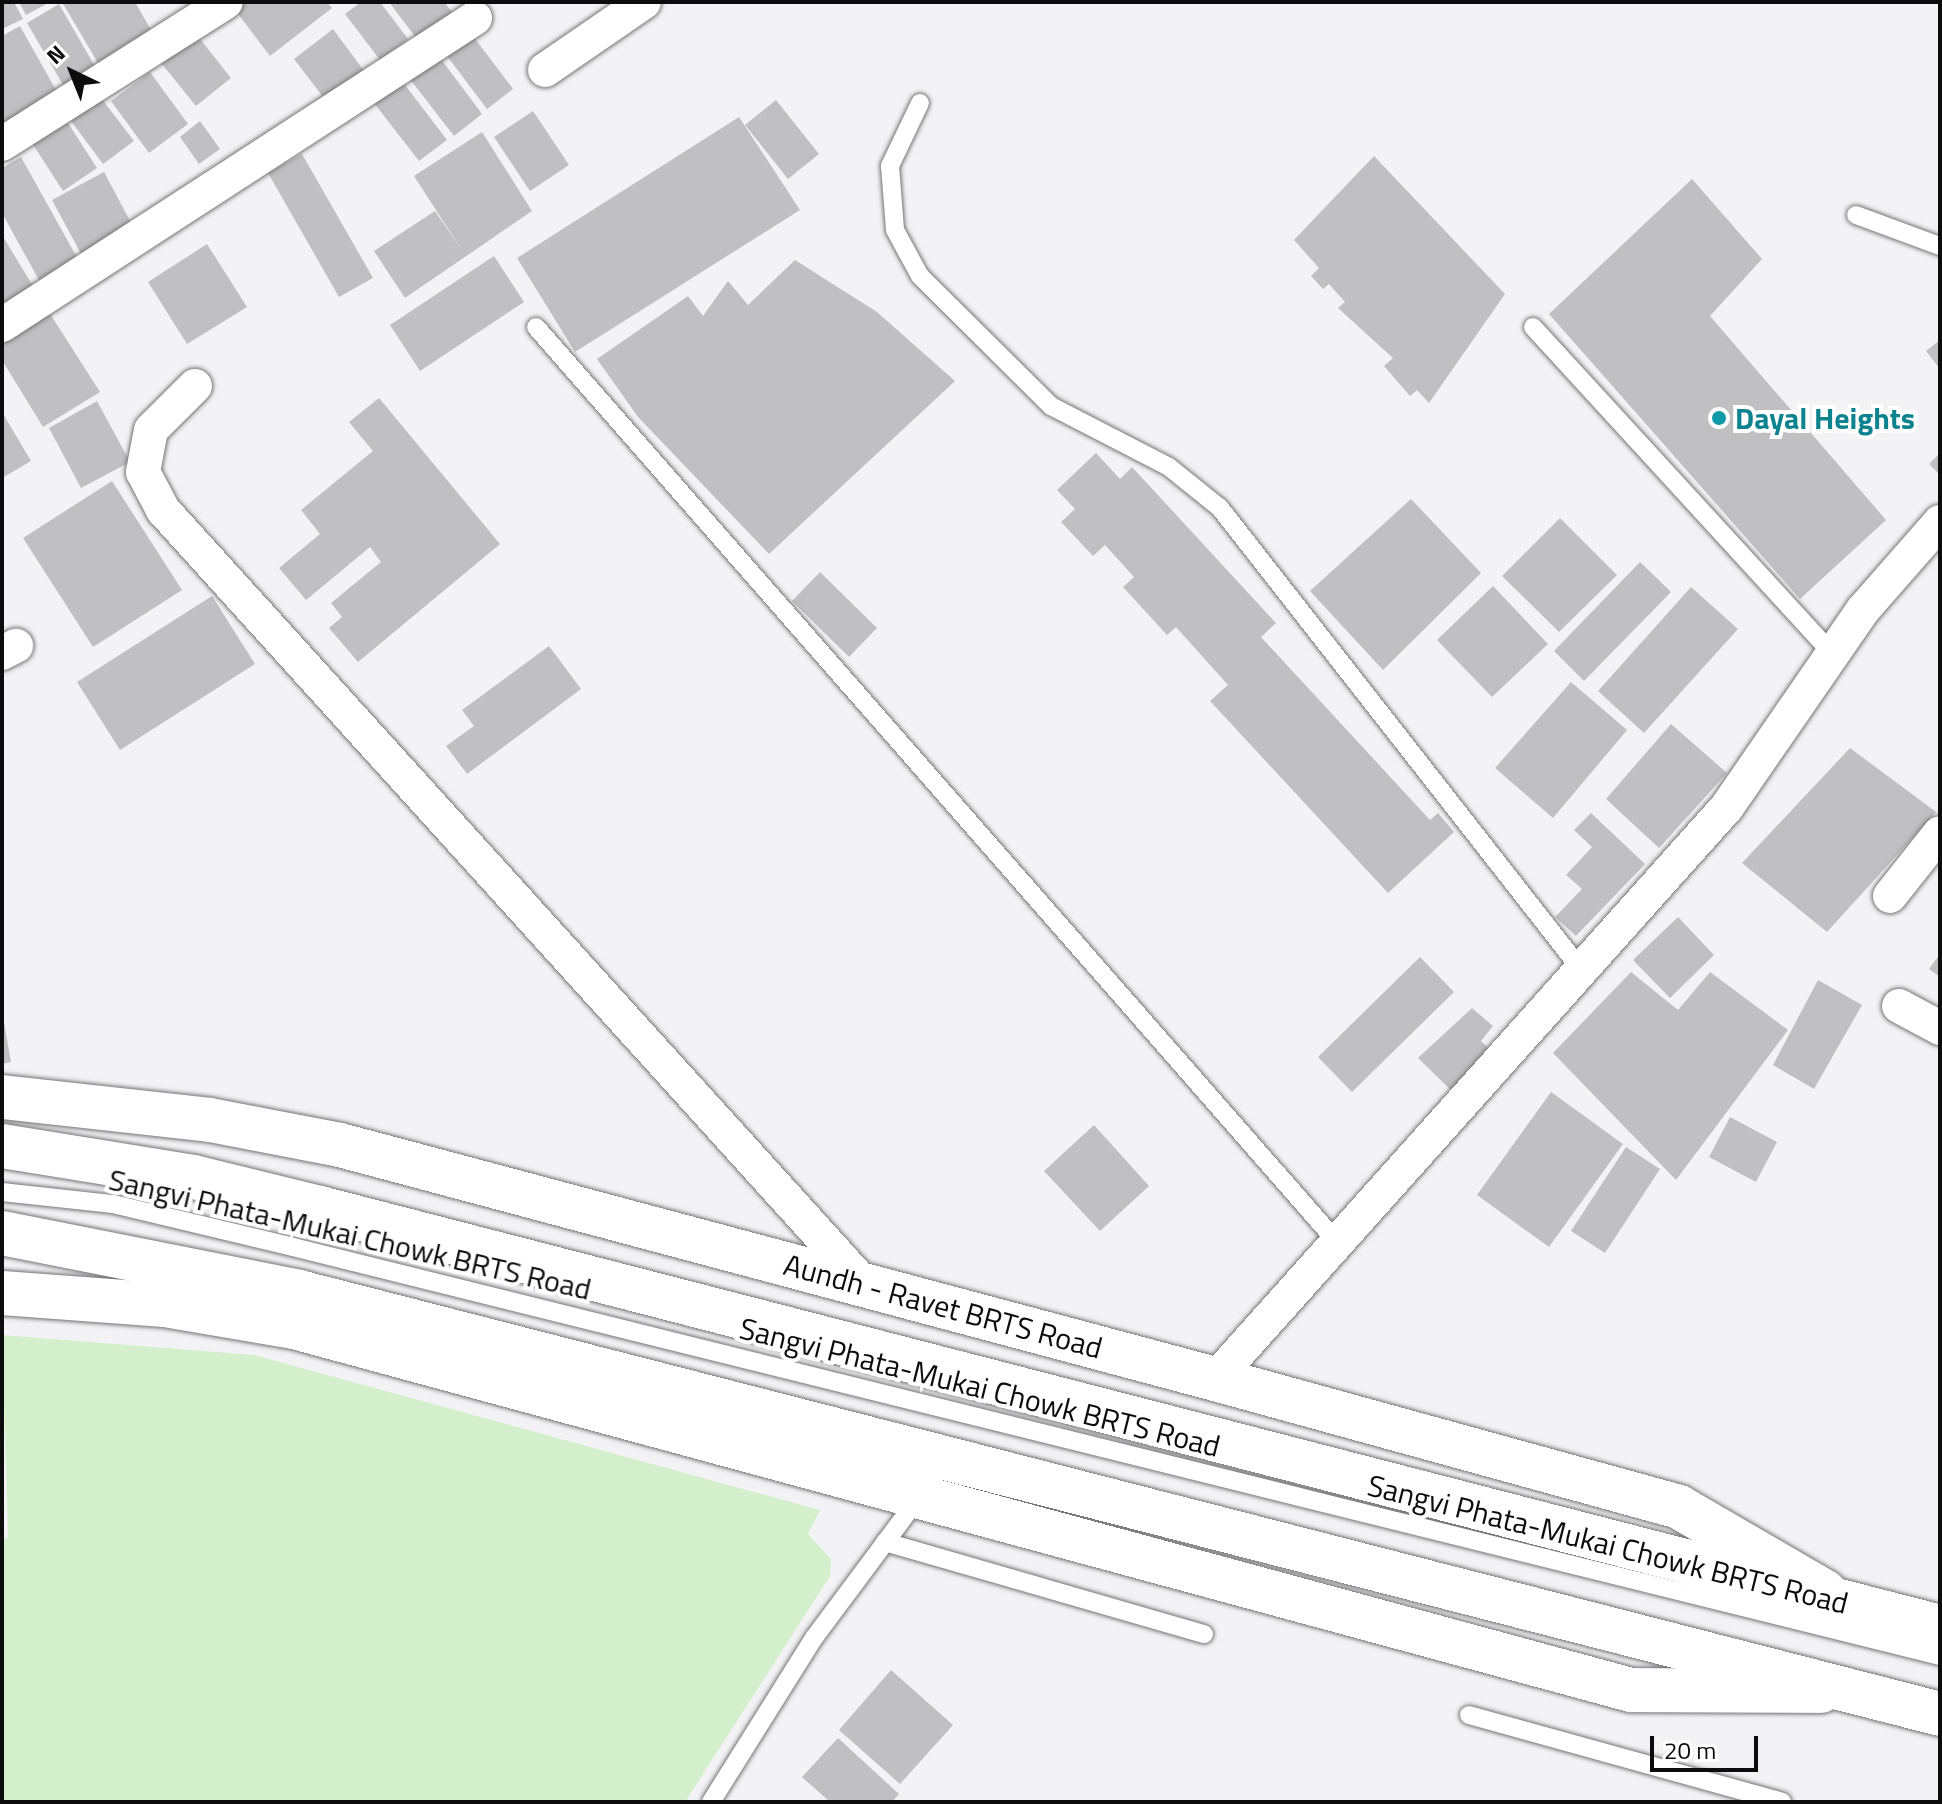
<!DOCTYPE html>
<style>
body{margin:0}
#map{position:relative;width:1942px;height:1804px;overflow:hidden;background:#f3f3f6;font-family:"Titillium Web",sans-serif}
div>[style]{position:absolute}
.green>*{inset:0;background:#d4efcc}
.building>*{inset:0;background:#c0c0c3}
.roads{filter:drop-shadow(0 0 2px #757477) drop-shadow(0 0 2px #757477)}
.service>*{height:18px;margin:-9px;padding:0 9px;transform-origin:9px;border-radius:9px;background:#fff}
.minor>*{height:34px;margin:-17px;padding:0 17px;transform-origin:17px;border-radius:17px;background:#fff}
.tertiary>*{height:44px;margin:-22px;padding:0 22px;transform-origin:22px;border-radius:22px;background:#fff}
.primary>*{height:44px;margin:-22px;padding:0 22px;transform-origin:22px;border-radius:22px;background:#fff}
.dots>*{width:22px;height:22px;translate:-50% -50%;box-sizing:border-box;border:4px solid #fff;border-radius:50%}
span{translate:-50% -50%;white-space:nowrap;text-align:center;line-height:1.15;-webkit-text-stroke:8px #fff;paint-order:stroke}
.culture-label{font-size:30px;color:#0d838f;font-weight:700}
.left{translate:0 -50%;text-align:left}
.street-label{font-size:30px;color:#0c0c0d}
.frame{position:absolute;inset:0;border:4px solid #0c0c0d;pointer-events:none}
.north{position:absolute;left:32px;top:32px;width:80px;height:80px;-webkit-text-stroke:6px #fff;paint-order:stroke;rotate:317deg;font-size:22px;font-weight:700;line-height:32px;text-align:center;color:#0c0c0d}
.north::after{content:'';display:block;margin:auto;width:28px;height:36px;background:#0c0c0d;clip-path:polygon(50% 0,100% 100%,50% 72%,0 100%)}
.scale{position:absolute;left:1650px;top:1736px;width:108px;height:36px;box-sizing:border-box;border:4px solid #0c0c0d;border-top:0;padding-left:10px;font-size:24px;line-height:28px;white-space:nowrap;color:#0c0c0d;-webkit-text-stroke:6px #fff;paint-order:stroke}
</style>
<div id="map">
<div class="green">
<i style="clip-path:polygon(2px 1335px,254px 1355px,820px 1510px,808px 1534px,831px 1559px,830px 1576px,685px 1802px,2px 1802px,2px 1540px,8px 1537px)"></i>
</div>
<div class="building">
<i style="clip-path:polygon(2px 2px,14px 2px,23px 19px,2px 29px)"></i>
<i style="clip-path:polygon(19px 2px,50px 2px,26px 15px)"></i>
<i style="clip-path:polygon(62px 2px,135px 2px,159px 44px,105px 75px)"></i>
<i style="clip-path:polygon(245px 2px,327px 2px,332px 8px,270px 56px,235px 10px)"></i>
<i style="clip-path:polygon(361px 2px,380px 2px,408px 39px,380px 60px,345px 14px)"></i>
<i style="clip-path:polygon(389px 2px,444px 2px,452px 12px,417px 39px)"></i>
<i style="clip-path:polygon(59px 4px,101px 77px,69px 95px,27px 23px)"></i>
<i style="clip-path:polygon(20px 26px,61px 99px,2px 133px,2px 36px)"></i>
<i style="clip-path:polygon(333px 29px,365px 72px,327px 102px,294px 59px)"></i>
<i style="clip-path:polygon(193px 30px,231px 78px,196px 106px,157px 58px)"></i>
<i style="clip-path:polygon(470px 32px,513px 89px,487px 109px,444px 52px)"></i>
<i style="clip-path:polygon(438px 55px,482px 114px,454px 136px,409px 78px)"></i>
<i style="clip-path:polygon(150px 72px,188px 124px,149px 153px,111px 101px)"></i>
<i style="clip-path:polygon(402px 81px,447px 140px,419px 161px,374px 103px)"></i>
<i style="clip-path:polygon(101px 98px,134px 141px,103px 164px,71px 121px)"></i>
<i style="clip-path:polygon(776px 100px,819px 154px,788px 179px,745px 125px)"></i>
<i style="clip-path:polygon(533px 111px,569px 165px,530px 191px,494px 137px)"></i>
<i style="clip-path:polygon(739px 117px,800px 210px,575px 352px,517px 258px)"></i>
<i style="clip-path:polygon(66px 120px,97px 168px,63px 191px,32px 143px)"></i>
<i style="clip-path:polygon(200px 121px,220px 149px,199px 164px,180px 137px)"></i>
<i style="clip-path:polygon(482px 132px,532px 211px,405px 298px,374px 251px,435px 211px,463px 252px,414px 176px)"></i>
<i style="clip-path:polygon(302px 154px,373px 278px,339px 297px,268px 173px)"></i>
<i style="clip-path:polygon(1374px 156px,1505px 294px,1429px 403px,1417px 390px,1410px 396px,1384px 366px,1393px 358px,1338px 308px,1345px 302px,1329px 284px,1323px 289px,1311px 276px,1319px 268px,1294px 240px)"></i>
<i style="clip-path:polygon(21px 157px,79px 261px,40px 282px,2px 213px,2px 168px)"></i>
<i style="clip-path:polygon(104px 172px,138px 236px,86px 263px,52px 200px)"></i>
<i style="clip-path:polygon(1692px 179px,1762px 259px,1710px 316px,1886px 520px,1800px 599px,1549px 314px)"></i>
<i style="clip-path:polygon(2px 235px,36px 291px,2px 312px)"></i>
<i style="clip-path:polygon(207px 244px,247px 307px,187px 344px,148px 282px)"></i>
<i style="clip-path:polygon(494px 256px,524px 302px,420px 371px,390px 325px)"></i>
<i style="clip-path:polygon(795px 260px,877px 312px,955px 381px,769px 554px,638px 417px,597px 359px,688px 296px,703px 316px,728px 281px,748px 305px)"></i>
<i style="clip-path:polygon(47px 309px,100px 392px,43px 427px,2px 360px,2px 334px)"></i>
<i style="clip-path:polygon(1940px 340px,1940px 369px,1926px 351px)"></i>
<i style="clip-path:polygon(379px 398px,500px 544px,358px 662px,329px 628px,342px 617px,331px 603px,381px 562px,370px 547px,306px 600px,279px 568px,320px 534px,301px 510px,373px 451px,349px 422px)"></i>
<i style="clip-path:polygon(97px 401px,130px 462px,81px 488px,49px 428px)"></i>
<i style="clip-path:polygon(2px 412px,31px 461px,2px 478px)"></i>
<i style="clip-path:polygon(1096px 453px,1120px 479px,1132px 467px,1276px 623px,1261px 637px,1430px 820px,1438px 813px,1454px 832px,1388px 893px,1210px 701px,1228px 685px,1176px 627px,1167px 635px,1123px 587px,1134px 577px,1105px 545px,1093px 556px,1061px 522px,1075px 509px,1057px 490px)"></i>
<i style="clip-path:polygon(1940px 453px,1940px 475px,1929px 464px)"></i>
<i style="clip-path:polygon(112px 481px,182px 590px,93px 647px,23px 538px)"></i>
<i style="clip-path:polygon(1411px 499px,1481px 573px,1383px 670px,1310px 591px)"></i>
<i style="clip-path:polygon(1560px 518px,1617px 575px,1559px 632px,1502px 576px)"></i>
<i style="clip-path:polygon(1640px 562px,1671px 592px,1584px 681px,1554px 651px)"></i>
<i style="clip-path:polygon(820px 572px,877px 628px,849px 657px,792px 601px)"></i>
<i style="clip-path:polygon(1493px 586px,1548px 644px,1492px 697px,1437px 640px)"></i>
<i style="clip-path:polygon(1691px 587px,1738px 629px,1644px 733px,1598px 691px)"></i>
<i style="clip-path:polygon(212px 596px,255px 664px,120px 750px,77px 682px)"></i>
<i style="clip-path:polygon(549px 646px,581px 689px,467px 774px,446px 746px,474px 726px,462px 710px)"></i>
<i style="clip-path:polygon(1571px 682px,1627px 730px,1553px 818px,1495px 768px)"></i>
<i style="clip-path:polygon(1671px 724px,1727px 773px,1659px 848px,1606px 799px)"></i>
<i style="clip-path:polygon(1850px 748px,1936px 812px,1827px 932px,1742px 863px)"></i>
<i style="clip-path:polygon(1591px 813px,1645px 864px,1576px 936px,1555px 917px,1582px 889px,1566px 875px,1592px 847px,1574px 830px)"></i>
<i style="clip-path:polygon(1678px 917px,1714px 955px,1670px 998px,1633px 960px)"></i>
<i style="clip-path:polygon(1940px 954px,1940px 977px,1929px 969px)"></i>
<i style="clip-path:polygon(1420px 957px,1454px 992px,1352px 1092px,1318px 1057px)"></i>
<i style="clip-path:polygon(1631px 972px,1678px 1010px,1710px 972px,1788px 1030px,1676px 1180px,1553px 1053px)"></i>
<i style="clip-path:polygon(1818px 980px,1862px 1005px,1814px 1089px,1773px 1065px)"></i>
<i style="clip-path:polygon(1472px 1008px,1493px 1026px,1481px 1041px,1495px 1055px,1456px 1095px,1418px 1058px)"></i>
<i style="clip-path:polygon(2px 1011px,11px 1062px,2px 1064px)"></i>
<i style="clip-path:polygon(1551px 1092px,1623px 1144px,1549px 1247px,1477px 1195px)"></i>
<i style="clip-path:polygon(1730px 1117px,1777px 1142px,1756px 1182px,1709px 1157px)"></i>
<i style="clip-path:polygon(1094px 1125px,1149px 1186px,1100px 1231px,1044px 1171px)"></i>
<i style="clip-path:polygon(1626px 1147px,1660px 1169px,1605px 1253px,1571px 1231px)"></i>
<i style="clip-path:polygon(891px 1670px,953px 1725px,900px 1784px,839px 1730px)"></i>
<i style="clip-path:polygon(838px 1738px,899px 1794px,892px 1802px,830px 1802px,802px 1777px)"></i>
</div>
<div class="roads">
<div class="service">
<i style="left:920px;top:103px;width:70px;rotate:115.5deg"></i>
<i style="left:890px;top:166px;width:64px;rotate:85.5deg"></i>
<i style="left:895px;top:230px;width:52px;rotate:61.5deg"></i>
<i style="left:920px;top:276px;width:185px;rotate:44.8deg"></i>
<i style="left:1051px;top:406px;width:133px;rotate:27.3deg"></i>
<i style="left:1169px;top:467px;width:65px;rotate:38.8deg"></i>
<i style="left:1220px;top:508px;width:589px;rotate:51.96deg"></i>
<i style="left:1856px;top:215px;width:90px;rotate:20.3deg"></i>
<i style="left:536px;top:327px;width:1217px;rotate:48.8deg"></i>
<i style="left:1533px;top:327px;width:442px;rotate:47.5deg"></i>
<i style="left:2px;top:1192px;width:112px;rotate:6.2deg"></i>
<i style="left:113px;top:1204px;width:185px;rotate:13.4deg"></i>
<i style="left:293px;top:1247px;width:1697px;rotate:13.95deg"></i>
<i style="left:885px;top:1542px;width:332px;rotate:16.1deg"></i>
<i style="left:1469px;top:1715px;width:325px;rotate:15.5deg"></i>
<i style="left:711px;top:1802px;width:194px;rotate:-57.9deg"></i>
<i style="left:814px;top:1638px;width:176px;rotate:-53.3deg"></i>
</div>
<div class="minor">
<i style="left:545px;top:70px;width:120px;rotate:-34.5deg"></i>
<i style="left:2px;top:144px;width:265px;rotate:-32.4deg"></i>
<i style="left:2px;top:325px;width:564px;rotate:-32.99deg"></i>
<i style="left:195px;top:386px;width:62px;rotate:135deg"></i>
<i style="left:151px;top:430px;width:43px;rotate:100.8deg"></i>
<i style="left:143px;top:472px;width:43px;rotate:62.2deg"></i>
<i style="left:163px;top:510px;width:1047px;rotate:47.83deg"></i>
<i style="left:2px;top:653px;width:16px;rotate:-27deg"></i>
<i style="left:1890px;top:896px;width:80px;rotate:-51.6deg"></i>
<i style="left:1899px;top:1006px;width:47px;rotate:28.2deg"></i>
<i style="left:1215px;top:1379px;width:768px;rotate:-48.17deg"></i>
<i style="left:1727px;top:807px;width:239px;rotate:-55.4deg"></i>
<i style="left:1863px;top:610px;width:117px;rotate:-48.8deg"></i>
</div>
<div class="tertiary">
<i style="left:2px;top:1097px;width:209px;rotate:6.3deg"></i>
<i style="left:210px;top:1120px;width:132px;rotate:10.9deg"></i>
<i style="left:340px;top:1145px;width:906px;rotate:14.97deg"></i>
<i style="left:1215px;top:1379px;width:481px;rotate:15.4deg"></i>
<i style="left:1679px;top:1507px;width:169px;rotate:30.2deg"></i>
<i style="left:2px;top:1293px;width:163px;rotate:4.2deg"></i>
<i style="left:165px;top:1305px;width:131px;rotate:9.7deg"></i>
<i style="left:294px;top:1327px;width:1385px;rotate:15.19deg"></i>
<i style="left:1631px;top:1690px;width:190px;rotate:0.3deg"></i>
</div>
<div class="primary">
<i style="left:2px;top:1146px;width:194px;rotate:9.2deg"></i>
<i style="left:194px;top:1177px;width:130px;rotate:13.8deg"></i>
<i style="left:320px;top:1208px;width:1673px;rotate:14.5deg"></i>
<i style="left:2px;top:1233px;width:303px;rotate:11.2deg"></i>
<i style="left:299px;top:1292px;width:1694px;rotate:14.42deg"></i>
</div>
</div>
<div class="dots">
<i style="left:1719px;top:418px;background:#0f9aa8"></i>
</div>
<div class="culture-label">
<span class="left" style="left:1735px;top:418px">Dayal Heights</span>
</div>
<div class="street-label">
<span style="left:350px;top:1234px;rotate:13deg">Sangvi Phata-Mukai Chowk BRTS Road</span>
<span style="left:943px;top:1306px;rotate:15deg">Aundh - Ravet BRTS Road</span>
<span style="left:980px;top:1387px;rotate:14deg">Sangvi Phata-Mukai Chowk BRTS Road</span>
<span style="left:1608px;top:1544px;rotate:14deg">Sangvi Phata-Mukai Chowk BRTS Road</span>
</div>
<div class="frame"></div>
<div class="north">N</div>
<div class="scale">20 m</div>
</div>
